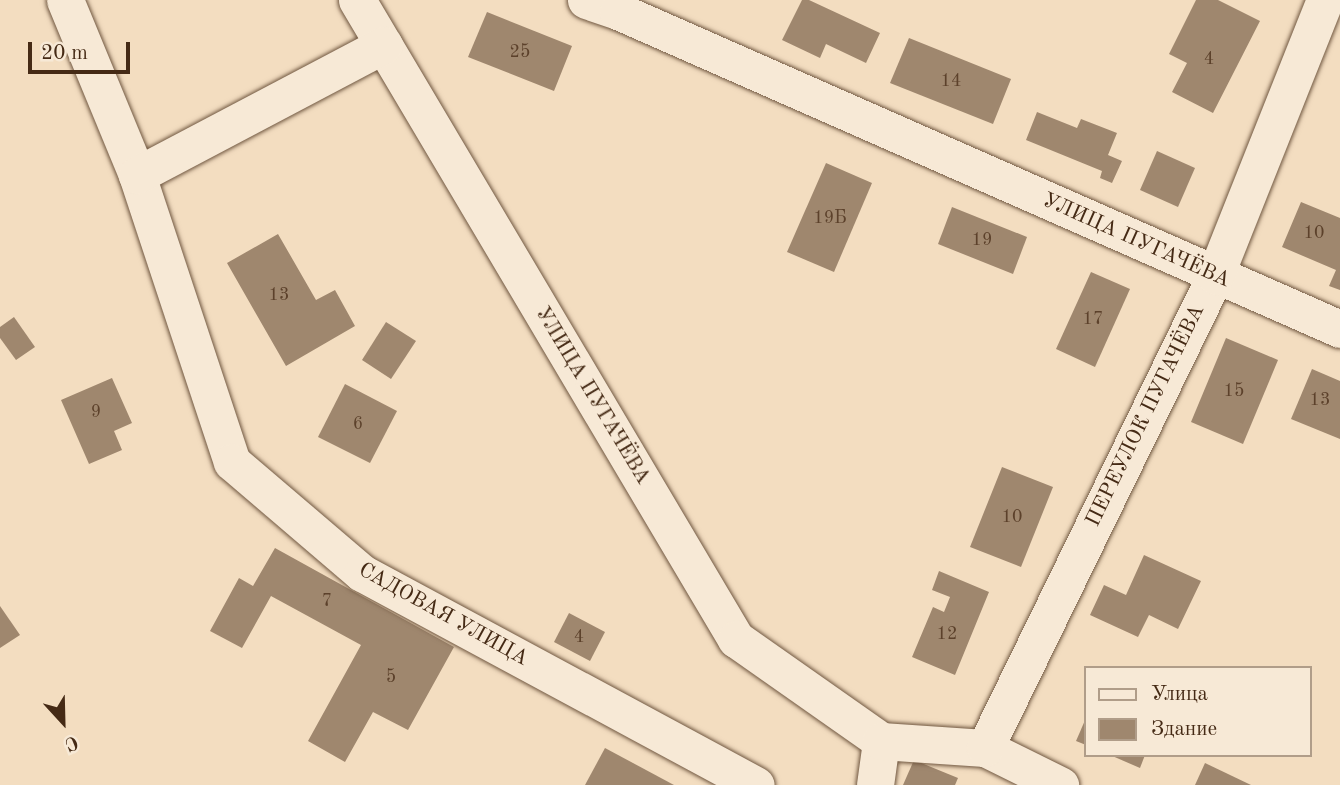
<!DOCTYPE html>
<meta charset="utf-8">
<style>
body{margin:0}
#map{position:relative;width:1340px;height:785px;overflow:hidden;background:#f3ddc0;font-family:"Old Standard TT",serif}
div>[style]{position:absolute}
.building>*{inset:0;background:#9f876e}
.roads{filter:drop-shadow(0 0 2px #705740) drop-shadow(0 0 2px #705740)}
.minor>*{height:37px;margin:-18.5px;padding:0 18.5px;transform-origin:18.5px;border-radius:18.5px;background:#f7e9d6}
span{translate:-50% -50%;white-space:nowrap;text-align:center;line-height:1.15;-webkit-text-stroke:6px #f7e9d6;paint-order:stroke}
.number-label{font-size:18px;color:#5c412b}
.number-label span{-webkit-text-stroke-width:0}
.street-label{font-size:21px;color:#452a15}
.legend{position:absolute;left:1084px;top:666px;width:228px;height:91px;box-sizing:border-box;background:#f7e9d6;border:2px solid #b09d89;margin:0;padding:9px 12px;list-style:none;font-size:21px;color:#452a15}
.legend li{display:flex;align-items:center;gap:14px;height:35px}
.legend b{width:35px;border:2px solid #b09d89}
.north{position:absolute;left:28px;top:687px;width:70px;height:70px;-webkit-text-stroke:5px #f7e9d6;paint-order:stroke;rotate:158deg;font-size:19px;font-weight:700;line-height:28px;text-align:center;color:#452a15}
.north::after{content:'';display:block;margin:auto;width:24px;height:32px;background:#452a15;clip-path:polygon(50% 0,100% 100%,50% 72%,0 100%)}
.scale{position:absolute;left:28px;top:42px;width:102px;height:32px;box-sizing:border-box;border:4px solid #452a15;border-top:0;padding-left:9px;font-size:21px;line-height:24px;white-space:nowrap;color:#452a15;-webkit-text-stroke:5px #f7e9d6;paint-order:stroke}
</style>
<div id="map">
<div class="building">
<i style="clip-path:polygon(802px 0,809px 0,880px 33px,866px 63px,826px 44px,820px 58px,782px 40px)"></i>
<i style="clip-path:polygon(1196px 0,1218px 0,1260px 21px,1213px 113px,1172px 92px,1187px 63px,1169px 54px)"></i>
<i style="clip-path:polygon(487px 12px,572px 46px,554px 91px,468px 57px)"></i>
<i style="clip-path:polygon(909px 38px,1011px 79px,993px 124px,890px 83px)"></i>
<i style="clip-path:polygon(1037px 112px,1077px 128px,1081px 119px,1117px 133px,1108px 155px,1122px 161px,1112px 183px,1100px 178px,1102px 171px,1026px 140px)"></i>
<i style="clip-path:polygon(1157px 151px,1195px 168px,1178px 207px,1140px 190px)"></i>
<i style="clip-path:polygon(826px 163px,872px 183px,834px 272px,787px 252px)"></i>
<i style="clip-path:polygon(1301px 202px,1340px 218px,1340px 290px,1329px 286px,1336px 270px,1282px 247px)"></i>
<i style="clip-path:polygon(952px 207px,1027px 237px,1013px 274px,938px 244px)"></i>
<i style="clip-path:polygon(278px 234px,316px 300px,335px 290px,355px 326px,286px 366px,227px 263px)"></i>
<i style="clip-path:polygon(1091px 272px,1130px 289px,1095px 367px,1056px 349px)"></i>
<i style="clip-path:polygon(14px 317px,35px 347px,16px 360px,0 338px,0 327px)"></i>
<i style="clip-path:polygon(386px 322px,416px 341px,391px 379px,362px 360px)"></i>
<i style="clip-path:polygon(1226px 338px,1278px 360px,1243px 444px,1191px 422px)"></i>
<i style="clip-path:polygon(1312px 369px,1340px 381px,1340px 439px,1291px 419px)"></i>
<i style="clip-path:polygon(112px 378px,132px 423px,114px 431px,122px 450px,89px 464px,61px 400px)"></i>
<i style="clip-path:polygon(345px 384px,397px 411px,370px 463px,318px 437px)"></i>
<i style="clip-path:polygon(1002px 467px,1053px 487px,1021px 567px,970px 547px)"></i>
<i style="clip-path:polygon(275px 548px,454px 647px,408px 730px,373px 712px,345px 762px,308px 741px,361px 645px,271px 596px,242px 648px,210px 631px,239px 578px,253px 586px)"></i>
<i style="clip-path:polygon(1144px 555px,1201px 581px,1178px 629px,1149px 615px,1138px 637px,1090px 615px,1104px 585px,1126px 595px)"></i>
<i style="clip-path:polygon(939px 571px,989px 592px,955px 675px,912px 657px,933px 607px,944px 612px,950px 597px,932px 590px)"></i>
<i style="clip-path:polygon(0 606px,20px 635px,0 648px)"></i>
<i style="clip-path:polygon(569px 613px,605px 632px,590px 661px,554px 642px)"></i>
<i style="clip-path:polygon(1086px 718px,1086px 745px,1076px 741px)"></i>
<i style="clip-path:polygon(605px 748px,674px 785px,585px 785px)"></i>
<i style="clip-path:polygon(1110px 755px,1145px 755px,1140px 768px)"></i>
<i style="clip-path:polygon(914px 760px,958px 778px,955px 785px,903px 785px)"></i>
<i style="clip-path:polygon(1205px 763px,1251px 785px,1195px 785px)"></i>
</div>
<div class="roads">
<div class="minor">
<i style="left:65px;top:0;width:189px;rotate:67.6deg"></i>
<i style="left:137px;top:175px;width:302px;rotate:71.7deg"></i>
<i style="left:232px;top:462px;width:171px;rotate:40.5deg"></i>
<i style="left:362px;top:573px;width:447px;rotate:28.3deg"></i>
<i style="left:357px;top:0;width:743px;rotate:59.33deg"></i>
<i style="left:736px;top:639px;width:177px;rotate:35.1deg"></i>
<i style="left:586px;top:0;width:34px;rotate:19deg"></i>
<i style="left:618px;top:11px;width:789px;rotate:23.77deg"></i>
<i style="left:137px;top:175px;width:279px;rotate:-27.8deg"></i>
<i style="left:985px;top:748px;width:84px;rotate:26.3deg"></i>
<i style="left:875px;top:785px;width:44px;rotate:-82.2deg"></i>
<i style="left:881px;top:741px;width:104px;rotate:3.9deg"></i>
<i style="left:985px;top:748px;width:525px;rotate:-64.02deg"></i>
<i style="left:1215px;top:276px;width:297px;rotate:-68.3deg"></i>
</div>
</div>
<div class="number-label">
<span style="left:520px;top:52px">25</span>
<span style="left:1209px;top:59px">4</span>
<span style="left:951px;top:81px">14</span>
<span style="left:830px;top:218px">19Б</span>
<span style="left:1314px;top:233px">10</span>
<span style="left:982px;top:240px">19</span>
<span style="left:279px;top:295px">13</span>
<span style="left:1093px;top:319px">17</span>
<span style="left:1234px;top:391px">15</span>
<span style="left:1320px;top:400px">13</span>
<span style="left:96px;top:412px">9</span>
<span style="left:358px;top:424px">6</span>
<span style="left:1012px;top:517px">10</span>
<span style="left:327px;top:601px">7</span>
<span style="left:947px;top:634px">12</span>
<span style="left:579px;top:637px">4</span>
<span style="left:391px;top:677px">5</span>
</div>
<div class="street-label">
<span style="left:1136px;top:241px;rotate:24deg">УЛИЦА ПУГАЧЁВА</span>
<span style="left:592px;top:396px;rotate:59deg">УЛИЦА ПУГАЧЁВА</span>
<span style="left:1146px;top:416px;rotate:-64deg">ПЕРЕУЛОК ПУГАЧЁВА</span>
<span style="left:443px;top:615px;rotate:29deg">САДОВАЯ УЛИЦА</span>
</div>
<ul class="legend">
<li><b style="height:9px;background:#f7e9d6"></b>Улица</li>
<li><b style="height:19px;background:#9f876e"></b>Здание</li>
</ul>
<div class="north">С</div>
<div class="scale">20 m</div>
</div>
